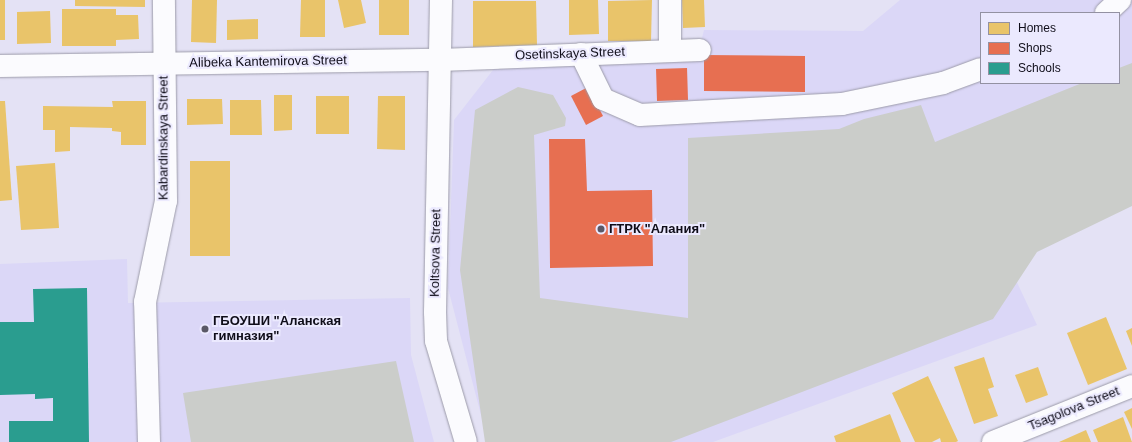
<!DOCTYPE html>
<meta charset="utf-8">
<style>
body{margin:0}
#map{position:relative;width:1132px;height:442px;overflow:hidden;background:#e4e2f5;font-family:Helvetica,sans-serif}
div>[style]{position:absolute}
.built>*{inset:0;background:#dbd7f7}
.green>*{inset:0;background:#cbcdca}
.homes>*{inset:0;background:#e9c46a}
.shops>*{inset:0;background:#e76f51}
.schools>*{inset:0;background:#2a9d8f}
.roads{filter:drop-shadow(0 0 1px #9c9ba9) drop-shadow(0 0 1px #9c9ba9)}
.minor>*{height:22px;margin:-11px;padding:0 11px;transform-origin:11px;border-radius:11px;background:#fbfbfe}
.dots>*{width:11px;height:11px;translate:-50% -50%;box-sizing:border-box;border:2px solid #ebe9fe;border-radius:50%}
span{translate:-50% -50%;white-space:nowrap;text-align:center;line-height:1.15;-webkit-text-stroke:4px #ebe9fe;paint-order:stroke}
.street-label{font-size:13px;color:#0f0d19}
.poi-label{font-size:13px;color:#0f0d19;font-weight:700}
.left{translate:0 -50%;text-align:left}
.legend{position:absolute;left:980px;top:12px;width:140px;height:72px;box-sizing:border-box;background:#ebe9fe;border:1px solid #9391a2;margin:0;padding:5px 7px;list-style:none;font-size:12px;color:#0f0d19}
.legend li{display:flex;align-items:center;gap:8px;height:20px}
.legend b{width:20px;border:1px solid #9391a2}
</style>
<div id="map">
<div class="built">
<i style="clip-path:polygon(evenodd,900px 0,1132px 0,1132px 169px,999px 244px,1037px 325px,713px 442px,488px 442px,448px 288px,454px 120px,500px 61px,655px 57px,696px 62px,704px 30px,863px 31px,900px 0,981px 13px,1119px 13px,1119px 83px,981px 83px,981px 13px)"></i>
<i style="clip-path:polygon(127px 259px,128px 303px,410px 298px,411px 355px,434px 442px,0 442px,0 264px)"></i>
</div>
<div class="green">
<i style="clip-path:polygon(1132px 63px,1132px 206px,1037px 252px,993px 319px,671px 442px,485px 442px,460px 270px,475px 110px,518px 87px,553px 95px,566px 118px,565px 126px,534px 135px,540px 298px,688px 318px,688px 138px,839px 129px,864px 119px,921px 105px,935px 142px,1082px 83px,1119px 83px,1119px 68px)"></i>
<i style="clip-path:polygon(396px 361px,414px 442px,191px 442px,183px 393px)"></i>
</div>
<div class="homes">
<i style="clip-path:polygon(0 0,5px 0,5px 40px,0 40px)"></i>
<i style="clip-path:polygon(75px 0,145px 0,145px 7px,75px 6px)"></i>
<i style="clip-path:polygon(192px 0,217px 0,216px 43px,191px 42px)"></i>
<i style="clip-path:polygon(301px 0,325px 0,325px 37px,300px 37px)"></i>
<i style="clip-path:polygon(338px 0,361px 0,366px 23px,344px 28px)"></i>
<i style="clip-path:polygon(379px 0,409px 0,409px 35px,379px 35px)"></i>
<i style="clip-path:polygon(569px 0,598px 0,599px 34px,569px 35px)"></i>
<i style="clip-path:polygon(652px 0,651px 41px,608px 41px,608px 1px)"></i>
<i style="clip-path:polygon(682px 0,704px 0,705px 27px,683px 28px)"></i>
<i style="clip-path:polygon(473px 1px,536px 1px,537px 45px,473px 47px)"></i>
<i style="clip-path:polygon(62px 9px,116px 9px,116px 15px,138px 15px,139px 39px,116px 40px,116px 46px,62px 46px)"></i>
<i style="clip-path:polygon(50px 11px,51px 43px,17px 44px,17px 12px)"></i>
<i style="clip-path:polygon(258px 19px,258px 39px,227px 40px,227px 20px)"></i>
<i style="clip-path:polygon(274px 95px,292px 95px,292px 130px,274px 131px)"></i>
<i style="clip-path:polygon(316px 96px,349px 96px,349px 134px,316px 134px)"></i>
<i style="clip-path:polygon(378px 96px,405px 96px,405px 150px,377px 149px)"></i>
<i style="clip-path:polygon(187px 99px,222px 99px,223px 124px,187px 125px)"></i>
<i style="clip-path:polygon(230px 100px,261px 100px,262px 135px,230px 135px)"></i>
<i style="clip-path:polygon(0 101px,5px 101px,12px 200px,0 201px)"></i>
<i style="clip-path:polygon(112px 101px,146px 101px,146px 145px,121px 145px,121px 132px,112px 131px,112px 128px,70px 127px,70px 151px,55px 152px,55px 130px,43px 130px,43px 106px,113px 107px)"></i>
<i style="clip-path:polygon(190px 161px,230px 161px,230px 256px,190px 256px)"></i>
<i style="clip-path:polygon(55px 163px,59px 228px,21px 230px,16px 166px)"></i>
<i style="clip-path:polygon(1106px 317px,1127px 369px,1088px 385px,1067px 333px)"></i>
<i style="clip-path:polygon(1132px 328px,1132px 346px,1126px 331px)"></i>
<i style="clip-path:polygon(984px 357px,994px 387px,988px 389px,998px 416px,974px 424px,954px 367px)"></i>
<i style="clip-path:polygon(1038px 367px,1048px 395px,1026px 403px,1015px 375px)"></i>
<i style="clip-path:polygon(928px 376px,958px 441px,956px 442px,941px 442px,940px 438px,932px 442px,915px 442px,892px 393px)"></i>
<i style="clip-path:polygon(1132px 408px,1132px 429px,1124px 412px)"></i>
<i style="clip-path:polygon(890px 414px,901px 442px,836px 442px,834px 436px)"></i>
<i style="clip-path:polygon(1123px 417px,1132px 442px,1098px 442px,1093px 430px)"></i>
<i style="clip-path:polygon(1086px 430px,1091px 442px,1059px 442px)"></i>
</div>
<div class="shops">
<i style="clip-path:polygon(704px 55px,805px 56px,805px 92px,704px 91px)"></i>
<i style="clip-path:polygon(687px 68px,688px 100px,657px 101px,656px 69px)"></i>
<i style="clip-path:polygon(588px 87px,603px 116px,586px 125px,571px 96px)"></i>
<i style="clip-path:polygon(549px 139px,585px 139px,587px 191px,652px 190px,653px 266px,550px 268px)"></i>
</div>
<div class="schools">
<i style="clip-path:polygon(87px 288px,89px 442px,9px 442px,9px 421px,53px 421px,53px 398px,35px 399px,35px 394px,0 395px,0 322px,34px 322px,33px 289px)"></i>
</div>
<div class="roads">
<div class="minor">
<i style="left:441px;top:0;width:312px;rotate:91.1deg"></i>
<i style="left:435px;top:312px;width:29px;rotate:88deg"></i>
<i style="left:436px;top:341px;width:105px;rotate:73.5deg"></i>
<i style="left:670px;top:0;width:50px;rotate:90deg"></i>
<i style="left:1106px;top:13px;width:19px;rotate:-43deg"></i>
<i style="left:581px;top:54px;width:50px;rotate:63.9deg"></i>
<i style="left:603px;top:99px;width:40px;rotate:23.4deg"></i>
<i style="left:640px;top:115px;width:202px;rotate:-3.1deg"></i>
<i style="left:842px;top:104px;width:103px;rotate:-11.7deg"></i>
<i style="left:943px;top:83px;width:40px;rotate:-20.2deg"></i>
<i style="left:0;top:66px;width:440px;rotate:-0.8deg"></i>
<i style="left:440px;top:60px;width:260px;rotate:-2.2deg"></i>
<i style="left:149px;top:442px;width:140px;rotate:-91.6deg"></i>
<i style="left:145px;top:302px;width:103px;rotate:-78.3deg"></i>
<i style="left:166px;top:201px;width:201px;rotate:-90.6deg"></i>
<i style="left:993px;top:442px;width:150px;rotate:-21.9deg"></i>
</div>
</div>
<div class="dots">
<i style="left:601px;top:229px;background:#5a5866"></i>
<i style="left:205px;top:329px;background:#5a5866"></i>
</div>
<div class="street-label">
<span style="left:570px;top:54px;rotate:-2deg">Osetinskaya Street</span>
<span style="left:268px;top:62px;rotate:-1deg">Alibeka Kantemirova Street</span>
<span style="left:164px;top:138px;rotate:-90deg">Kabardinskaya Street</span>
<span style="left:436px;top:253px;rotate:-89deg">Koltsova Street</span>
<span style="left:1074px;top:409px;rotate:-22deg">Tsagolova Street</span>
</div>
<div class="poi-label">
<span class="left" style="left:609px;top:229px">ГТРК "Алания"</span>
<span class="left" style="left:213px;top:329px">ГБОУШИ "Аланская<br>гимназия"</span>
</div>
<ul class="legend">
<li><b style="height:11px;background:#e9c46a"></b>Homes</li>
<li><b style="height:11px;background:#e76f51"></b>Shops</li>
<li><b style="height:11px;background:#2a9d8f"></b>Schools</li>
</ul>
</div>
